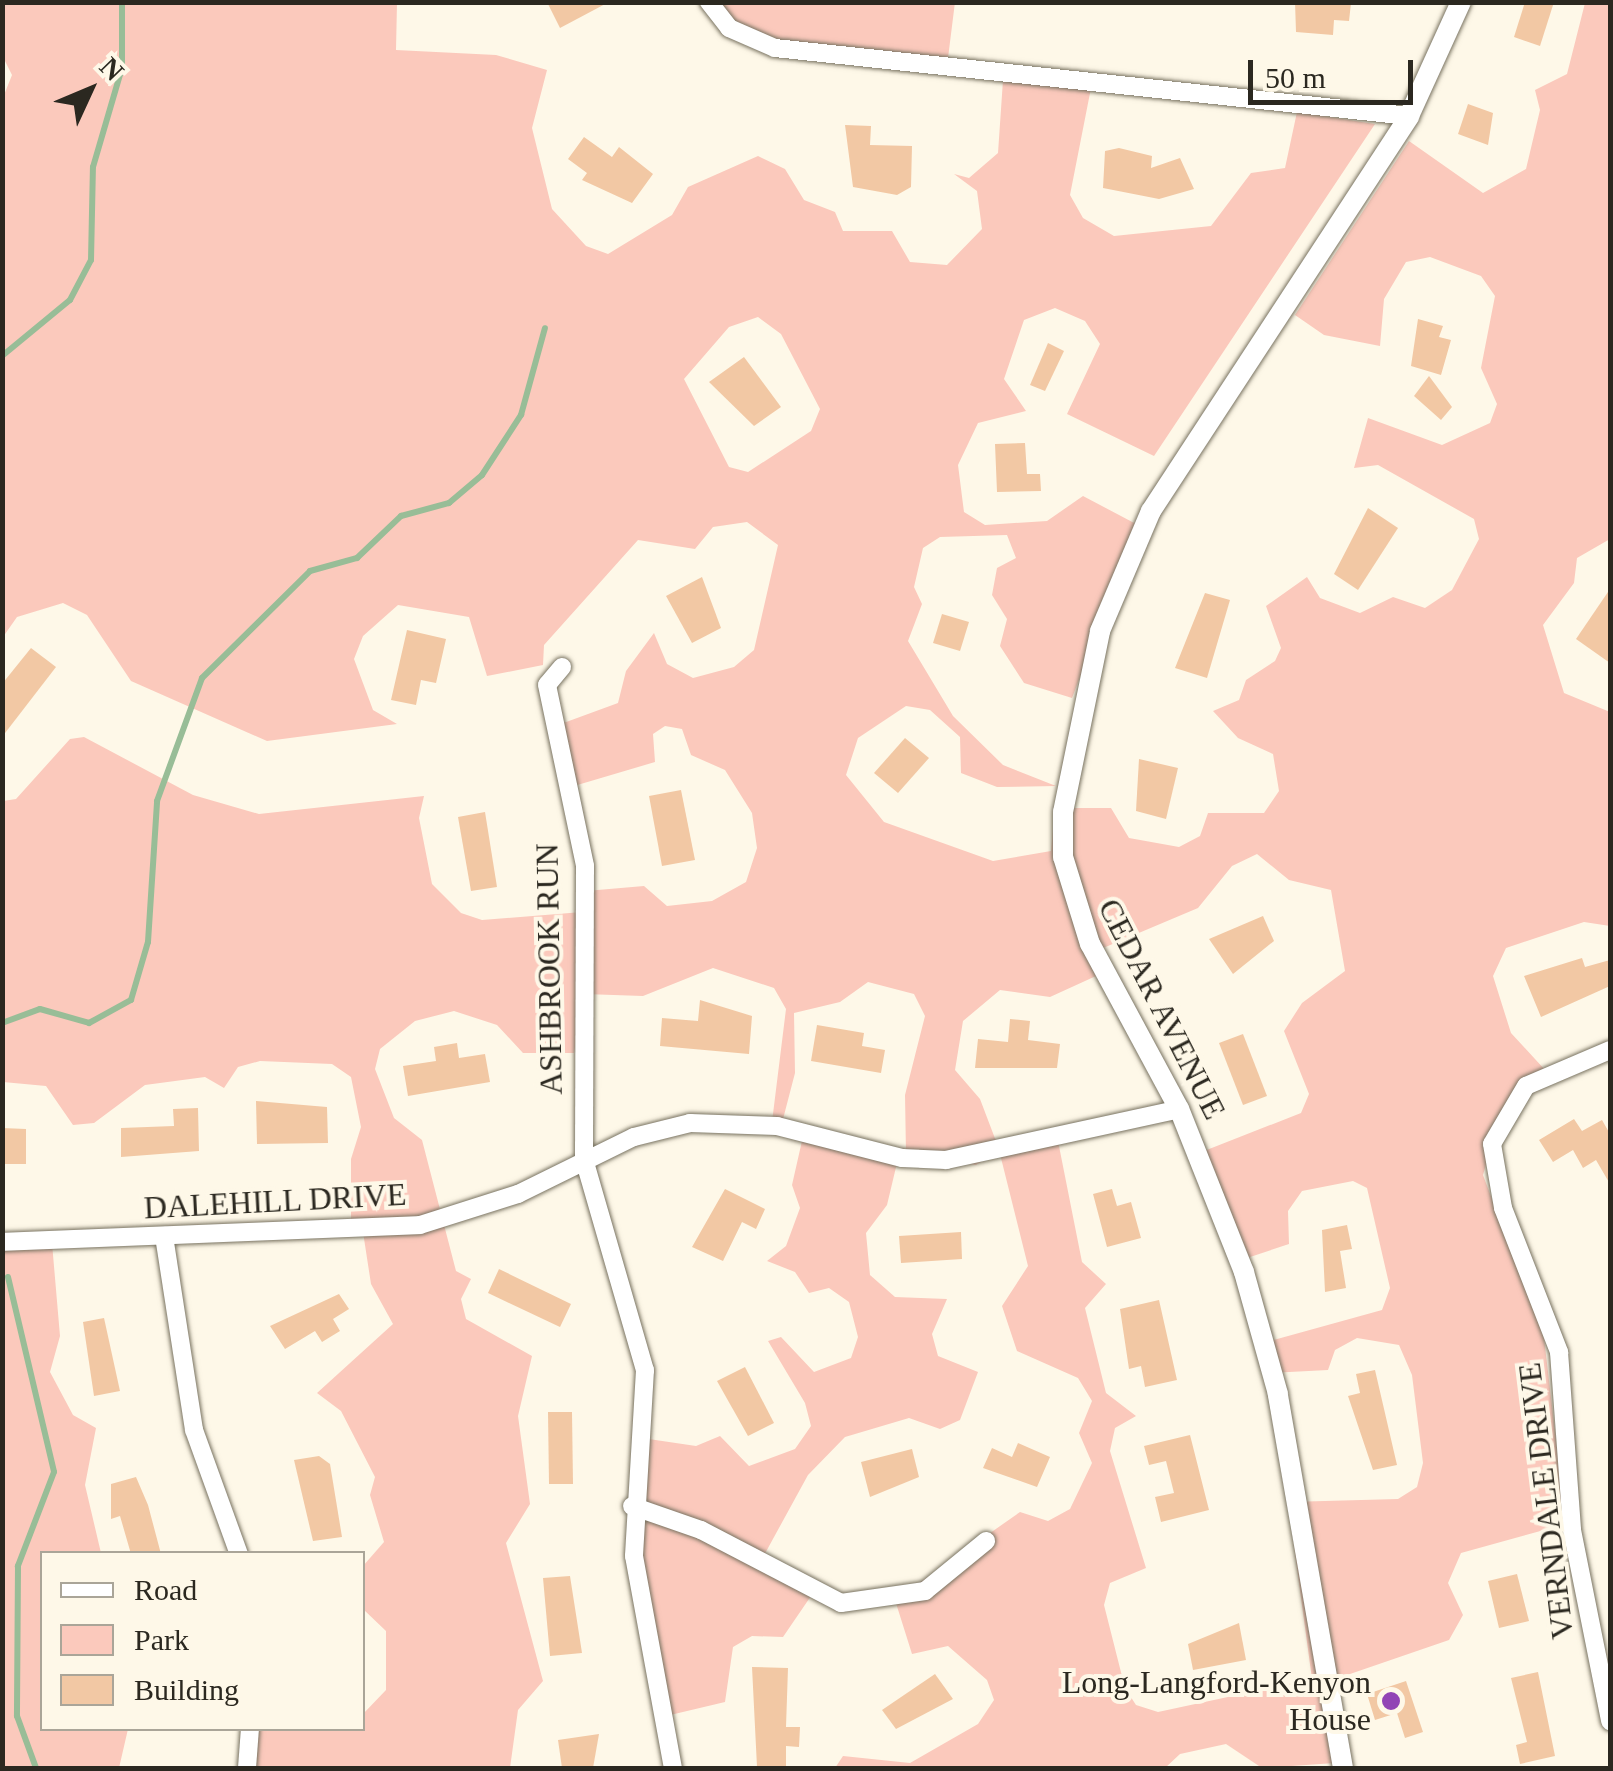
<!DOCTYPE html>
<style>
body{margin:0}
#map{position:relative;width:1613px;height:1771px;overflow:hidden;background:#fef8e8;font-family:"Times New Roman",serif}
div>[style]{position:absolute}
.green>*{inset:0;background:#fbc9bc}
.stream>*{height:6px;margin:-3px;padding:0 3px;transform-origin:3px;border-radius:3px;background:#98bd97}
.building>*{inset:0;background:#f2c8a4}
.roads{filter:drop-shadow(0 0 2px #787260) drop-shadow(0 0 2px #787260)}
.minor>*{height:18px;margin:-9px;padding:0 9px;transform-origin:9px;border-radius:9px;background:#fff}
.tertiary>*{height:20px;margin:-10px;padding:0 10px;transform-origin:10px;border-radius:10px;background:#fff}
.dots>*{width:28px;height:28px;translate:-50% -50%;box-sizing:border-box;border:5px solid #fef8e8;border-radius:50%}
span{translate:-50% -50%;white-space:nowrap;text-align:center;line-height:1.15;-webkit-text-stroke:8px #fef8e8;paint-order:stroke}
.street-label{font-size:32px;color:#2b2820}
.poi-label{font-size:32px;color:#2b2820}
.right{translate:-100% -50%;text-align:right}
.frame{position:absolute;inset:0;border:5px solid #2b2820;pointer-events:none}
.legend{position:absolute;left:40px;top:1551px;width:325px;height:180px;box-sizing:border-box;background:#fef8e8;border:2px solid #aaa598;margin:0;padding:12px 18px;list-style:none;font-size:30px;color:#2b2820}
.legend li{display:flex;align-items:center;gap:20px;height:50px}
.legend b{width:50px;border:2px solid #aaa598}
.north{position:absolute;left:40px;top:40px;width:100px;height:100px;-webkit-text-stroke:8px #fef8e8;paint-order:stroke;rotate:46deg;font-size:28px;font-weight:700;line-height:40px;text-align:center;color:#2b2820}
.north::after{content:'';display:block;margin:auto;width:35px;height:45px;background:#2b2820;clip-path:polygon(50% 0,100% 100%,50% 72%,0 100%)}
.scale{position:absolute;left:1248px;top:60px;width:165px;height:45px;box-sizing:border-box;border:5px solid #2b2820;border-top:0;padding-left:12px;font-size:30px;line-height:35px;white-space:nowrap;color:#2b2820;-webkit-text-stroke:8px #fef8e8;paint-order:stroke}
</style>
<div id="map">
<div class="green">
<i style="clip-path:polygon(955px 2px,947px 66px,762px 45px,701px 3px)"></i>
<i style="clip-path:polygon(evenodd,3px 3px,397px 3px,396px 50px,496px 55px,547px 70px,532px 128px,552px 209px,586px 246px,608px 254px,672px 215px,688px 187px,758px 156px,785px 169px,804px 200px,835px 212px,843px 231px,892px 231px,910px 262px,947px 265px,982px 229px,977px 191px,954px 174px,969px 178px,998px 153px,1003px 80px,1091px 88px,1070px 195px,1083px 218px,1114px 236px,1211px 226px,1251px 173px,1285px 168px,1297px 112px,1375px 124px,1154px 456px,1067px 414px,1100px 344px,1085px 321px,1055px 308px,1024px 320px,1004px 379px,1026px 411px,978px 423px,958px 465px,964px 512px,985px 525px,1047px 521px,1083px 496px,1138px 525px,1072px 698px,1024px 683px,1000px 646px,1007px 619px,992px 595px,997px 568px,1016px 558px,1007px 535px,940px 537px,923px 548px,914px 587px,922px 604px,908px 641px,953px 716px,1003px 765px,1056px 786px,997px 787px,961px 773px,960px 737px,930px 710px,906px 706px,858px 738px,846px 775px,884px 822px,993px 861px,1051px 851px,1055px 808px,1111px 808px,1129px 838px,1179px 847px,1200px 836px,1208px 813px,1264px 813px,1279px 791px,1273px 754px,1238px 738px,1213px 711px,1239px 700px,1246px 680px,1275px 661px,1281px 648px,1266px 606px,1307px 577px,1320px 598px,1360px 613px,1393px 597px,1425px 608px,1452px 590px,1479px 539px,1474px 519px,1378px 465px,1354px 468px,1368px 418px,1442px 445px,1490px 423px,1497px 404px,1481px 368px,1495px 296px,1481px 276px,1430px 257px,1406px 262px,1384px 299px,1380px 346px,1324px 335px,1295px 315px,1409px 141px,1483px 193px,1526px 169px,1540px 110px,1535px 90px,1567px 74px,1585px 3px,1610px 3px,1610px 539px,1577px 558px,1574px 583px,1543px 625px,1564px 693px,1610px 712px,1610px 926px,1584px 922px,1506px 948px,1493px 976px,1511px 1033px,1546px 1071px,1502px 1109px,1483px 1175px,1544px 1338px,1566px 1524px,1461px 1553px,1448px 1583px,1463px 1615px,1449px 1640px,1318px 1685px,1335px 1763px,1262px 1768px,1226px 1744px,1180px 1754px,1165px 1768px,835px 1768px,843px 1756px,910px 1763px,978px 1724px,994px 1700px,987px 1680px,948px 1646px,912px 1654px,895px 1600px,1020px 1512px,1048px 1521px,1070px 1509px,1092px 1463px,1079px 1433px,1092px 1401px,1078px 1378px,1017px 1351px,1002px 1306px,1028px 1266px,999px 1150px,976px 1165px,906px 1154px,905px 1095px,925px 1016px,914px 994px,868px 982px,840px 1002px,794px 1013px,795px 1073px,782px 1123px,772px 1122px,786px 1009px,774px 988px,713px 968px,643px 996px,584px 994px,574px 1053px,523px 1053px,497px 1025px,454px 1011px,415px 1021px,380px 1049px,375px 1069px,394px 1118px,422px 1140px,456px 1271px,471px 1279px,461px 1299px,466px 1319px,532px 1356px,518px 1416px,530px 1504px,506px 1543px,543px 1681px,518px 1710px,510px 1768px,244px 1768px,247px 1729px,362px 1728px,363px 1714px,386px 1690px,386px 1631px,363px 1609px,363px 1566px,384px 1542px,370px 1495px,375px 1477px,341px 1411px,317px 1393px,393px 1324px,371px 1284px,363px 1232px,351px 1229px,351px 1159px,361px 1127px,351px 1077px,332px 1064px,260px 1061px,238px 1067px,224px 1088px,205px 1077px,145px 1085px,94px 1123px,73px 1125px,46px 1086px,3px 1082px,3px 801px,16px 799px,70px 739px,84px 737px,193px 795px,259px 814px,424px 796px,419px 818px,432px 884px,461px 913px,482px 920px,582px 912px,586px 891px,644px 886px,667px 906px,712px 901px,746px 882px,757px 848px,752px 813px,725px 770px,691px 755px,682px 729px,665px 726px,653px 734px,655px 762px,574px 786px,558px 725px,618px 703px,626px 671px,654px 633px,667px 664px,693px 678px,734px 667px,754px 650px,778px 545px,747px 522px,713px 527px,695px 549px,638px 540px,544px 645px,543px 665px,487px 676px,469px 617px,398px 605px,363px 636px,354px 659px,373px 710px,397px 724px,267px 741px,131px 681px,87px 615px,63px 603px,17px 617px,3px 637px,2px 100px,12px 75px,3px 57px,3px 3px,758px 317px,781px 334px,820px 409px,811px 431px,748px 472px,729px 467px,684px 379px,729px 327px,758px 317px,3px 3px,1257px 854px,1289px 880px,1331px 890px,1345px 971px,1302px 1003px,1284px 1031px,1309px 1094px,1301px 1113px,1199px 1153px,1235px 1262px,1289px 1244px,1288px 1211px,1302px 1191px,1353px 1181px,1367px 1188px,1390px 1288px,1382px 1310px,1263px 1343px,1269px 1373px,1328px 1370px,1335px 1350px,1357px 1338px,1399px 1345px,1412px 1375px,1423px 1463px,1417px 1487px,1398px 1499px,1288px 1502px,1312px 1679px,1158px 1712px,1136px 1705px,1125px 1688px,1104px 1605px,1110px 1583px,1146px 1568px,1110px 1451px,1115px 1428px,1136px 1416px,1106px 1393px,1085px 1308px,1106px 1284px,1082px 1262px,1058px 1141px,999px 1149px,980px 1099px,955px 1070px,963px 1021px,1000px 990px,1050px 997px,1096px 976px,1089px 954px,1198px 908px,1232px 866px,1257px 854px)"></i>
<i style="clip-path:polygon(804px 1132px,897px 1163px,887px 1205px,866px 1233px,870px 1275px,895px 1297px,947px 1299px,932px 1334px,938px 1356px,978px 1372px,960px 1420px,940px 1429px,909px 1418px,845px 1437px,808px 1475px,762px 1559px,811px 1596px,783px 1637px,752px 1636px,733px 1647px,725px 1702px,666px 1716px,632px 1516px,642px 1438px,696px 1446px,720px 1436px,749px 1466px,795px 1449px,811px 1426px,805px 1403px,768px 1341px,781px 1337px,814px 1372px,851px 1358px,858px 1337px,849px 1302px,829px 1288px,809px 1293px,795px 1272px,767px 1261px,786px 1246px,800px 1208px,792px 1185px)"></i>
<i style="clip-path:polygon(52px 1243px,60px 1336px,50px 1372px,73px 1415px,96px 1428px,85px 1485px,101px 1553px,42px 1554px,42px 1728px,128px 1729px,119px 1768px,3px 1768px,2px 1245px)"></i>
</div>
<div class="stream">
<i style="left:2px;top:356px;width:88px;rotate:-39.5deg"></i>
<i style="left:70px;top:300px;width:45px;rotate:-62.3deg"></i>
<i style="left:91px;top:260px;width:93px;rotate:-88.8deg"></i>
<i style="left:93px;top:167px;width:103px;rotate:-73.7deg"></i>
<i style="left:122px;top:68px;width:66px;rotate:-90deg"></i>
<i style="left:2px;top:1023px;width:40px;rotate:-20.2deg"></i>
<i style="left:40px;top:1009px;width:51px;rotate:15.9deg"></i>
<i style="left:89px;top:1023px;width:48px;rotate:-28.7deg"></i>
<i style="left:131px;top:1000px;width:60px;rotate:-73.7deg"></i>
<i style="left:148px;top:942px;width:141px;rotate:-86.3deg"></i>
<i style="left:157px;top:801px;width:131px;rotate:-69.9deg"></i>
<i style="left:202px;top:678px;width:152px;rotate:-44.7deg"></i>
<i style="left:310px;top:571px;width:49px;rotate:-15.5deg"></i>
<i style="left:357px;top:558px;width:61px;rotate:-43.7deg"></i>
<i style="left:401px;top:516px;width:50px;rotate:-15.2deg"></i>
<i style="left:449px;top:503px;width:43px;rotate:-40.3deg"></i>
<i style="left:482px;top:475px;width:72px;rotate:-57deg"></i>
<i style="left:521px;top:415px;width:90px;rotate:-74.6deg"></i>
<i style="left:8px;top:1277px;width:200px;rotate:76.7deg"></i>
<i style="left:54px;top:1472px;width:101px;rotate:111deg"></i>
<i style="left:18px;top:1566px;width:150px;rotate:90.4deg"></i>
<i style="left:17px;top:1716px;width:55px;rotate:69.9deg"></i>
</div>
<div class="building">
<i style="clip-path:polygon(547px 2px,609px 2px,560px 28px)"></i>
<i style="clip-path:polygon(1295px 2px,1351px 3px,1349px 21px,1334px 20px,1333px 35px,1296px 32px)"></i>
<i style="clip-path:polygon(1525px 2px,1554px 2px,1540px 46px,1514px 37px)"></i>
<i style="clip-path:polygon(1468px 104px,1493px 113px,1488px 145px,1458px 134px)"></i>
<i style="clip-path:polygon(845px 125px,871px 126px,870px 145px,912px 146px,911px 187px,897px 195px,853px 187px)"></i>
<i style="clip-path:polygon(584px 137px,612px 157px,619px 147px,653px 174px,632px 203px,582px 180px,587px 173px,568px 159px)"></i>
<i style="clip-path:polygon(1119px 148px,1152px 156px,1151px 168px,1180px 158px,1194px 189px,1159px 199px,1103px 188px,1105px 151px)"></i>
<i style="clip-path:polygon(1418px 319px,1443px 326px,1439px 337px,1451px 340px,1441px 375px,1411px 366px)"></i>
<i style="clip-path:polygon(1048px 343px,1064px 351px,1045px 391px,1030px 385px)"></i>
<i style="clip-path:polygon(744px 357px,781px 407px,754px 426px,709px 382px)"></i>
<i style="clip-path:polygon(1429px 376px,1452px 407px,1441px 420px,1414px 396px)"></i>
<i style="clip-path:polygon(1025px 443px,1027px 474px,1040px 474px,1041px 491px,997px 492px,995px 444px)"></i>
<i style="clip-path:polygon(1368px 508px,1398px 528px,1358px 590px,1334px 574px)"></i>
<i style="clip-path:polygon(702px 577px,721px 628px,692px 643px,666px 596px)"></i>
<i style="clip-path:polygon(1610px 589px,1610px 663px,1576px 639px)"></i>
<i style="clip-path:polygon(1205px 593px,1230px 600px,1207px 678px,1175px 668px)"></i>
<i style="clip-path:polygon(942px 614px,969px 622px,960px 651px,933px 643px)"></i>
<i style="clip-path:polygon(407px 630px,446px 639px,436px 683px,421px 680px,416px 705px,391px 700px)"></i>
<i style="clip-path:polygon(31px 648px,56px 667px,2px 737px,2px 684px)"></i>
<i style="clip-path:polygon(905px 738px,929px 758px,898px 793px,874px 773px)"></i>
<i style="clip-path:polygon(1139px 759px,1178px 768px,1166px 819px,1136px 811px)"></i>
<i style="clip-path:polygon(681px 790px,695px 860px,662px 866px,649px 796px)"></i>
<i style="clip-path:polygon(485px 812px,497px 887px,471px 891px,458px 817px)"></i>
<i style="clip-path:polygon(1263px 916px,1274px 941px,1233px 974px,1209px 939px)"></i>
<i style="clip-path:polygon(1582px 958px,1585px 967px,1610px 960px,1610px 986px,1541px 1017px,1524px 976px)"></i>
<i style="clip-path:polygon(700px 1000px,752px 1016px,749px 1054px,660px 1046px,662px 1018px,698px 1021px)"></i>
<i style="clip-path:polygon(1010px 1019px,1030px 1021px,1028px 1040px,1060px 1044px,1057px 1068px,975px 1068px,978px 1039px,1008px 1042px)"></i>
<i style="clip-path:polygon(817px 1025px,864px 1033px,862px 1046px,885px 1050px,881px 1073px,811px 1061px)"></i>
<i style="clip-path:polygon(1243px 1034px,1267px 1096px,1243px 1105px,1219px 1043px)"></i>
<i style="clip-path:polygon(457px 1043px,459px 1058px,485px 1054px,490px 1082px,408px 1096px,403px 1066px,436px 1061px,434px 1047px)"></i>
<i style="clip-path:polygon(256px 1101px,327px 1107px,328px 1143px,257px 1144px)"></i>
<i style="clip-path:polygon(198px 1108px,199px 1151px,121px 1157px,121px 1128px,174px 1126px,173px 1109px)"></i>
<i style="clip-path:polygon(1574px 1119px,1582px 1131px,1602px 1120px,1610px 1134px,1610px 1184px,1596px 1160px,1583px 1168px,1573px 1150px,1553px 1162px,1539px 1140px)"></i>
<i style="clip-path:polygon(2px 1128px,26px 1129px,26px 1164px,2px 1164px)"></i>
<i style="clip-path:polygon(725px 1189px,765px 1209px,756px 1229px,742px 1222px,723px 1261px,692px 1247px)"></i>
<i style="clip-path:polygon(1112px 1189px,1117px 1206px,1131px 1202px,1141px 1238px,1107px 1247px,1093px 1194px)"></i>
<i style="clip-path:polygon(1347px 1225px,1352px 1249px,1340px 1251px,1346px 1288px,1325px 1292px,1322px 1230px)"></i>
<i style="clip-path:polygon(961px 1232px,962px 1259px,901px 1263px,899px 1236px)"></i>
<i style="clip-path:polygon(499px 1269px,571px 1304px,560px 1327px,488px 1293px)"></i>
<i style="clip-path:polygon(339px 1294px,349px 1309px,333px 1319px,340px 1331px,322px 1342px,315px 1331px,285px 1349px,270px 1326px)"></i>
<i style="clip-path:polygon(1159px 1300px,1177px 1380px,1145px 1387px,1141px 1366px,1129px 1369px,1120px 1309px)"></i>
<i style="clip-path:polygon(104px 1318px,120px 1391px,94px 1396px,83px 1322px)"></i>
<i style="clip-path:polygon(745px 1367px,774px 1423px,748px 1436px,717px 1381px)"></i>
<i style="clip-path:polygon(1375px 1370px,1397px 1465px,1373px 1470px,1348px 1396px,1360px 1393px,1356px 1374px)"></i>
<i style="clip-path:polygon(548px 1412px,572px 1412px,573px 1484px,549px 1484px)"></i>
<i style="clip-path:polygon(1190px 1435px,1209px 1510px,1161px 1522px,1155px 1497px,1174px 1493px,1166px 1461px,1149px 1465px,1144px 1446px)"></i>
<i style="clip-path:polygon(1018px 1443px,1050px 1457px,1037px 1487px,983px 1468px,992px 1448px,1012px 1457px)"></i>
<i style="clip-path:polygon(912px 1449px,919px 1477px,870px 1497px,861px 1462px)"></i>
<i style="clip-path:polygon(319px 1456px,330px 1464px,342px 1537px,313px 1541px,294px 1460px)"></i>
<i style="clip-path:polygon(136px 1477px,148px 1505px,161px 1554px,131px 1554px,120px 1516px,111px 1519px,111px 1484px)"></i>
<i style="clip-path:polygon(1517px 1574px,1529px 1621px,1499px 1628px,1488px 1581px)"></i>
<i style="clip-path:polygon(570px 1576px,582px 1653px,550px 1656px,543px 1578px)"></i>
<i style="clip-path:polygon(1239px 1623px,1246px 1660px,1193px 1670px,1188px 1644px)"></i>
<i style="clip-path:polygon(752px 1667px,788px 1668px,786px 1727px,800px 1727px,799px 1747px,786px 1746px,786px 1768px,757px 1767px)"></i>
<i style="clip-path:polygon(1538px 1672px,1555px 1756px,1520px 1764px,1516px 1745px,1527px 1742px,1511px 1678px)"></i>
<i style="clip-path:polygon(935px 1674px,953px 1699px,896px 1729px,882px 1710px)"></i>
<i style="clip-path:polygon(1406px 1681px,1423px 1732px,1405px 1738px,1397px 1713px,1375px 1720px,1367px 1694px)"></i>
<i style="clip-path:polygon(599px 1734px,593px 1768px,562px 1768px,558px 1740px)"></i>
</div>
<div class="roads">
<div class="minor">
<i style="left:709px;top:2px;width:33px;rotate:52deg"></i>
<i style="left:729px;top:28px;width:50px;rotate:23.5deg"></i>
<i style="left:775px;top:48px;width:638px;rotate:6.12deg"></i>
<i style="left:562px;top:667px;width:23px;rotate:130deg"></i>
<i style="left:547px;top:685px;width:185px;rotate:78.1deg"></i>
<i style="left:585px;top:866px;width:293px;rotate:90.2deg"></i>
<i style="left:584px;top:1159px;width:220px;rotate:73.9deg"></i>
<i style="left:645px;top:1370px;width:186px;rotate:93.4deg"></i>
<i style="left:634px;top:1556px;width:216px;rotate:79.6deg"></i>
<i style="left:1610px;top:1050px;width:91px;rotate:156.8deg"></i>
<i style="left:1526px;top:1086px;width:67px;rotate:120.4deg"></i>
<i style="left:1492px;top:1144px;width:65px;rotate:80.2deg"></i>
<i style="left:1503px;top:1208px;width:155px;rotate:68.7deg"></i>
<i style="left:1559px;top:1352px;width:178px;rotate:85.8deg"></i>
<i style="left:1572px;top:1530px;width:195px;rotate:78.7deg"></i>
<i style="left:164px;top:1236px;width:196px;rotate:81.2deg"></i>
<i style="left:194px;top:1430px;width:132px;rotate:70.1deg"></i>
<i style="left:2px;top:1242px;width:418px;rotate:-2.3deg"></i>
<i style="left:420px;top:1225px;width:103px;rotate:-17.6deg"></i>
<i style="left:518px;top:1194px;width:129px;rotate:-26.2deg"></i>
<i style="left:634px;top:1137px;width:58px;rotate:-14deg"></i>
<i style="left:690px;top:1123px;width:87px;rotate:2deg"></i>
<i style="left:777px;top:1126px;width:129px;rotate:14.4deg"></i>
<i style="left:902px;top:1158px;width:44px;rotate:2.6deg"></i>
<i style="left:946px;top:1160px;width:239px;rotate:-12.3deg"></i>
<i style="left:632px;top:1506px;width:73px;rotate:19.2deg"></i>
<i style="left:701px;top:1530px;width:158px;rotate:27.5deg"></i>
<i style="left:841px;top:1603px;width:85px;rotate:-8.1deg"></i>
<i style="left:925px;top:1591px;width:79px;rotate:-39.3deg"></i>
<i style="left:247px;top:1768px;width:40px;rotate:-85.7deg"></i>
</div>
<div class="tertiary">
<i style="left:1343px;top:1768px;width:380px;rotate:-99.9deg"></i>
<i style="left:1278px;top:1394px;width:127px;rotate:-105.6deg"></i>
<i style="left:1244px;top:1272px;width:175px;rotate:-111.7deg"></i>
<i style="left:1179px;top:1109px;width:187px;rotate:-118.3deg"></i>
<i style="left:1090px;top:944px;width:91px;rotate:-107.2deg"></i>
<i style="left:1063px;top:857px;width:45px;rotate:-90deg"></i>
<i style="left:1063px;top:812px;width:185px;rotate:-78.4deg"></i>
<i style="left:1100px;top:631px;width:130px;rotate:-67deg"></i>
<i style="left:1151px;top:511px;width:472px;rotate:-56.8deg"></i>
<i style="left:1409px;top:116px;width:125px;rotate:-65.5deg"></i>
</div>
</div>
<div class="dots">
<i style="left:1391px;top:1701px;background:#9244b5"></i>
</div>
<div class="street-label">
<span style="left:549px;top:969px;rotate:-91deg">ASHBROOK RUN</span>
<span style="left:1162px;top:1009px;rotate:63deg">CEDAR AVENUE</span>
<span style="left:275px;top:1201px;rotate:-3deg">DALEHILL DRIVE</span>
<span style="left:1546px;top:1501px;rotate:-97deg">VERNDALE DRIVE</span>
</div>
<div class="poi-label">
<span class="right" style="left:1371px;top:1701px">Long-Langford-Kenyon<br>House</span>
</div>
<div class="frame"></div>
<ul class="legend">
<li><b style="height:12px;background:#fff"></b>Road</li>
<li><b style="height:28px;background:#fbc9bc"></b>Park</li>
<li><b style="height:28px;background:#f2c8a4"></b>Building</li>
</ul>
<div class="north">N</div>
<div class="scale">50 m</div>
</div>
